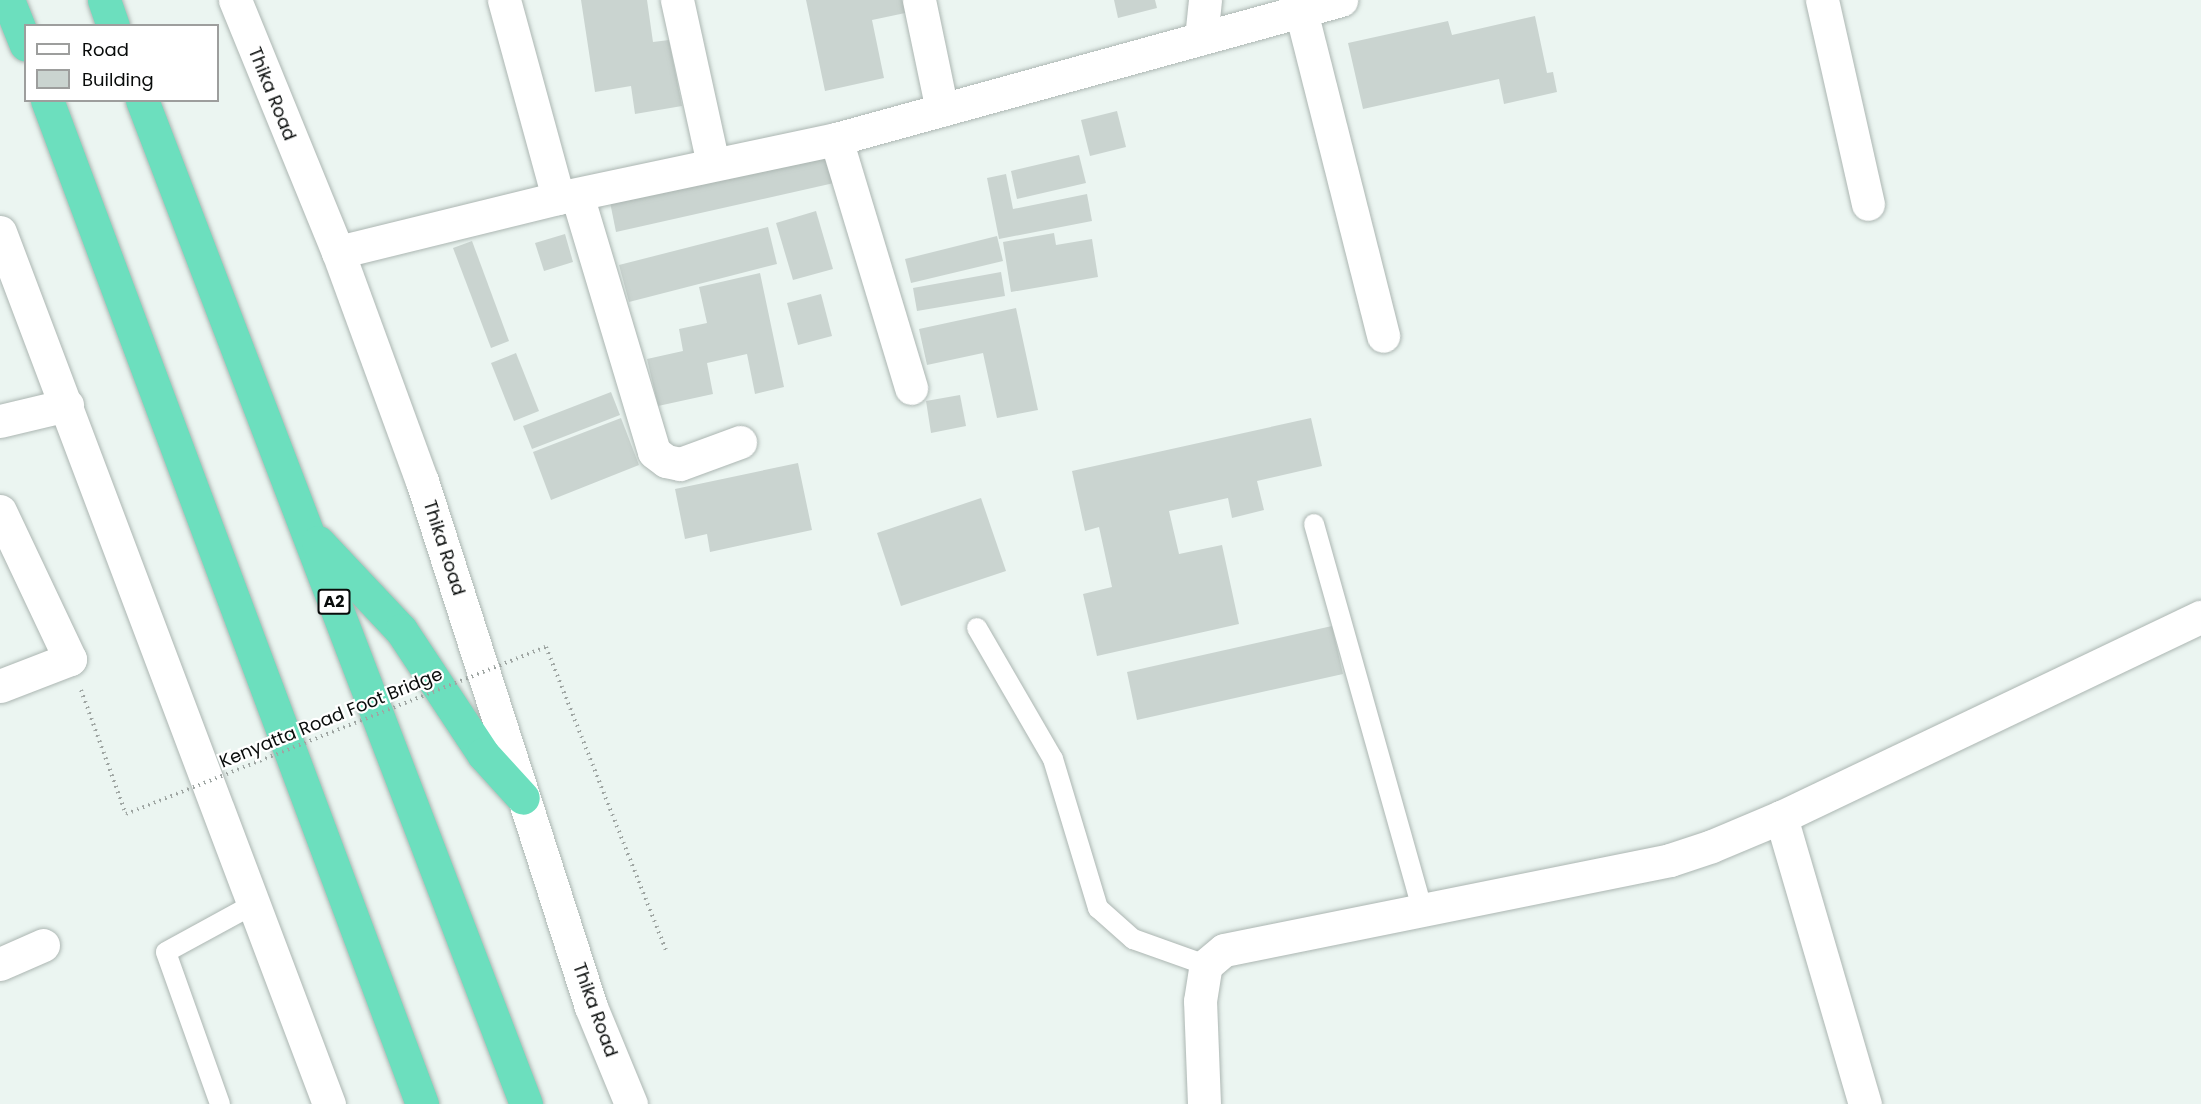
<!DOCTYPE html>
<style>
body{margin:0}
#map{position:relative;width:2201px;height:1104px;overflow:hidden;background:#ebf5f1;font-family:Poppins,sans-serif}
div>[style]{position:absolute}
.building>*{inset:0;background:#cad4d0}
.path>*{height:4px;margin-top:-2px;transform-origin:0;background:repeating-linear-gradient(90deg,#9fa6a3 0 1.5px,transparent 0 6px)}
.roads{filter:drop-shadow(0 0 2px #acb6b2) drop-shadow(0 0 2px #acb6b2)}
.service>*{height:20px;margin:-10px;padding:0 10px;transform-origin:10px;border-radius:10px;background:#fff}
.minor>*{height:33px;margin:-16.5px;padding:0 16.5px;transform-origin:16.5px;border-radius:16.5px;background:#fff}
.trunk>*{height:33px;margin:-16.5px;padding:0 16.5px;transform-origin:16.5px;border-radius:16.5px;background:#6cdfbe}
.path-bridge>*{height:4px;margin-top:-2px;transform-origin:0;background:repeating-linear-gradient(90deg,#9fa6a3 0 1.5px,transparent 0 6px)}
span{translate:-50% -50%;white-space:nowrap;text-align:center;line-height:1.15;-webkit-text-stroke:4.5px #fff;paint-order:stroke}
.shield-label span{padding:2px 4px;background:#fff;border:2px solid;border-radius:4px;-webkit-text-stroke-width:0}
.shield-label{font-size:16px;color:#090c0b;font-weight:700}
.street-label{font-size:18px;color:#090c0b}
.legend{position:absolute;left:24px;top:24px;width:195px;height:78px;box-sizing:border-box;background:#fff;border:2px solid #9d9e9d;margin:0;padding:8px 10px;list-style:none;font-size:18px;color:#090c0b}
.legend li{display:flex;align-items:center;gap:12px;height:30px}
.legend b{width:30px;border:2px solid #9d9e9d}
</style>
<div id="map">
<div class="building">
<i style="clip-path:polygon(581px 0,647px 0,653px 42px,669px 40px,682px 106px,635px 114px,631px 86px,595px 92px)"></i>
<i style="clip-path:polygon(806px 0,908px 0,910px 12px,872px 20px,884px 78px,825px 91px)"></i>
<i style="clip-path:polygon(1114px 0,1155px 0,1157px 8px,1118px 18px)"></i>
<i style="clip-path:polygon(1535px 16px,1547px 73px,1553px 72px,1557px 92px,1504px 104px,1499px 79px,1363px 109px,1348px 43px,1448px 21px,1452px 35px)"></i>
<i style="clip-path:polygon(1117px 111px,1126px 147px,1090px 156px,1081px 120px)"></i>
<i style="clip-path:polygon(828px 153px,834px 183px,616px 232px,610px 202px)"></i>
<i style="clip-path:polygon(1079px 155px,1086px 183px,1017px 199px,1011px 171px)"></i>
<i style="clip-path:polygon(1006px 174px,1013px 209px,1087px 194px,1092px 221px,999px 239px,987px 178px)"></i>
<i style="clip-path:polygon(816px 211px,833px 269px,793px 280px,776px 223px)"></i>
<i style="clip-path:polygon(768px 227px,777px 264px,629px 302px,619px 265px)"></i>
<i style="clip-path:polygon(1054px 233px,1056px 245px,1092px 239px,1098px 277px,1011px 292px,1003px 242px)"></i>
<i style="clip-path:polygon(565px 234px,573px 262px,544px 271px,535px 243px)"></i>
<i style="clip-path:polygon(997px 236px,1003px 261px,911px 283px,905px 259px)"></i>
<i style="clip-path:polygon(472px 241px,509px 341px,491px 348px,453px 248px)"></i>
<i style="clip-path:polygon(1001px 272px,1005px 296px,917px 311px,913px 288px)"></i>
<i style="clip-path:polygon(760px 273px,784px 387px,755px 394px,747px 354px,707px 363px,713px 394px,658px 406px,647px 359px,683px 351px,679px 329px,707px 323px,699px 287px)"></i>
<i style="clip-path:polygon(821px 294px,832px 336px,798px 345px,787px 303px)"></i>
<i style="clip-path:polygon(1016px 308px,1038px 410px,997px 418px,983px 353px,927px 365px,919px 329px)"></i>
<i style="clip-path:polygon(516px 353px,539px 411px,514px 421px,491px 363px)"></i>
<i style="clip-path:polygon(611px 392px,620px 415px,532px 449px,523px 426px)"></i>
<i style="clip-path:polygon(960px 395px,966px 426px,931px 433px,926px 401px)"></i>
<i style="clip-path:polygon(621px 418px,639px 465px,551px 500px,533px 452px)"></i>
<i style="clip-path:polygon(1311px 418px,1322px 466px,1257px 481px,1264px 510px,1232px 518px,1228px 498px,1169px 511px,1179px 554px,1222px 545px,1239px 624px,1097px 656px,1083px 594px,1112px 587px,1099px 527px,1085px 531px,1072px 471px)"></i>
<i style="clip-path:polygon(798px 463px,812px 530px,710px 552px,707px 534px,685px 539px,675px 489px)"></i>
<i style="clip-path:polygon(981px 498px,1006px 571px,901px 606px,877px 533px)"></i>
<i style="clip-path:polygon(1332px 626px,1343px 674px,1137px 720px,1127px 672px)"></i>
</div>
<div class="path">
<i style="left:546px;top:647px;width:329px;rotate:68.4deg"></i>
<i style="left:81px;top:690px;width:132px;rotate:70.1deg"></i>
</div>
<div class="roads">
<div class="service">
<i style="left:1314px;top:524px;width:399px;rotate:74.3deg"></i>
<i style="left:977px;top:628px;width:151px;rotate:59.9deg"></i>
<i style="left:1053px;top:759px;width:156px;rotate:73.2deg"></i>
<i style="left:1098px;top:908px;width:47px;rotate:41.5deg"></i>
<i style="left:1133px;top:939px;width:77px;rotate:19.6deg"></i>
<i style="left:220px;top:1104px;width:161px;rotate:-109.6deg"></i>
<i style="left:166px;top:952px;width:100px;rotate:-28.6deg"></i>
</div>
<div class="minor">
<i style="left:235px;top:0;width:272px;rotate:67.8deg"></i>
<i style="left:338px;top:252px;width:244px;rotate:69.9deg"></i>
<i style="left:422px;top:481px;width:552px;rotate:72.19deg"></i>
<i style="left:591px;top:1007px;width:105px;rotate:67.6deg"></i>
<i style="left:504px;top:0;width:205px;rotate:74.7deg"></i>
<i style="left:677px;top:0;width:168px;rotate:77.6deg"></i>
<i style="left:919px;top:0;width:112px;rotate:78.2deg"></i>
<i style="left:1822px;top:0;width:209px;rotate:77.3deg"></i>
<i style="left:1301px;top:11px;width:335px;rotate:75.8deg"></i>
<i style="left:1201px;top:38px;width:38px;rotate:-84deg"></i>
<i style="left:836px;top:139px;width:260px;rotate:73.2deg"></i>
<i style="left:577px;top:195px;width:268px;rotate:73.3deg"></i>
<i style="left:654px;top:452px;width:15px;rotate:37deg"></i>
<i style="left:666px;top:461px;width:14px;rotate:12deg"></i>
<i style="left:680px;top:464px;width:64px;rotate:-20.1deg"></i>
<i style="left:0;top:232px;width:932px;rotate:69.33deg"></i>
<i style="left:338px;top:252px;width:227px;rotate:-13.8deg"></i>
<i style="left:558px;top:198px;width:284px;rotate:-12deg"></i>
<i style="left:836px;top:139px;width:524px;rotate:-15.39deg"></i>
<i style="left:0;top:421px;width:69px;rotate:-13.4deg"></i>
<i style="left:0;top:511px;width:164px;rotate:64.7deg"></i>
<i style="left:70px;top:659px;width:75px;rotate:158.9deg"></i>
<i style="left:1781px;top:817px;width:299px;rotate:73.7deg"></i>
<i style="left:0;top:964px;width:47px;rotate:-23.8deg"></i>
<i style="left:1204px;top:1104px;width:103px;rotate:-92.2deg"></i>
<i style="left:1200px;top:1001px;width:36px;rotate:-81deg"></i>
<i style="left:1206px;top:965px;width:23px;rotate:-40deg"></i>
<i style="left:1224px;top:950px;width:455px;rotate:-11.4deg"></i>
<i style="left:1670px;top:860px;width:44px;rotate:-18.4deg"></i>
<i style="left:1712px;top:846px;width:75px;rotate:-22.8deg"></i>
<i style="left:1781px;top:817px;width:465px;rotate:-25.5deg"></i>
</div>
<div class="trunk">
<i style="left:8px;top:0;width:48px;rotate:68.2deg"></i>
<i style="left:104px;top:0;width:28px;rotate:71deg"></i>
<i style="left:47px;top:100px;width:1072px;rotate:69.52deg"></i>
<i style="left:142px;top:100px;width:1075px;rotate:69.07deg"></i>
<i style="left:318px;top:542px;width:121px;rotate:46.7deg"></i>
<i style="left:401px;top:630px;width:149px;rotate:56.5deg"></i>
<i style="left:483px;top:754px;width:59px;rotate:47.7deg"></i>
</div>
</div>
<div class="path-bridge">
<i style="left:126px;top:814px;width:452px;rotate:-21.7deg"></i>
</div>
<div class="shield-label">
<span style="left:334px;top:602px">A2</span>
</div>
<div class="street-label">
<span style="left:272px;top:94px;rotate:68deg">Thika Road</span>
<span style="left:444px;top:548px;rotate:72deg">Thika Road</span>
<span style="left:331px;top:718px;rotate:-22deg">Kenyatta Road Foot Bridge</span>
<span style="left:595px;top:1010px;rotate:70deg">Thika Road</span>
</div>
<ul class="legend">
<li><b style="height:8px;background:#fff"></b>Road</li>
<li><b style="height:16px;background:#cad4d0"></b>Building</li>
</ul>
</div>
